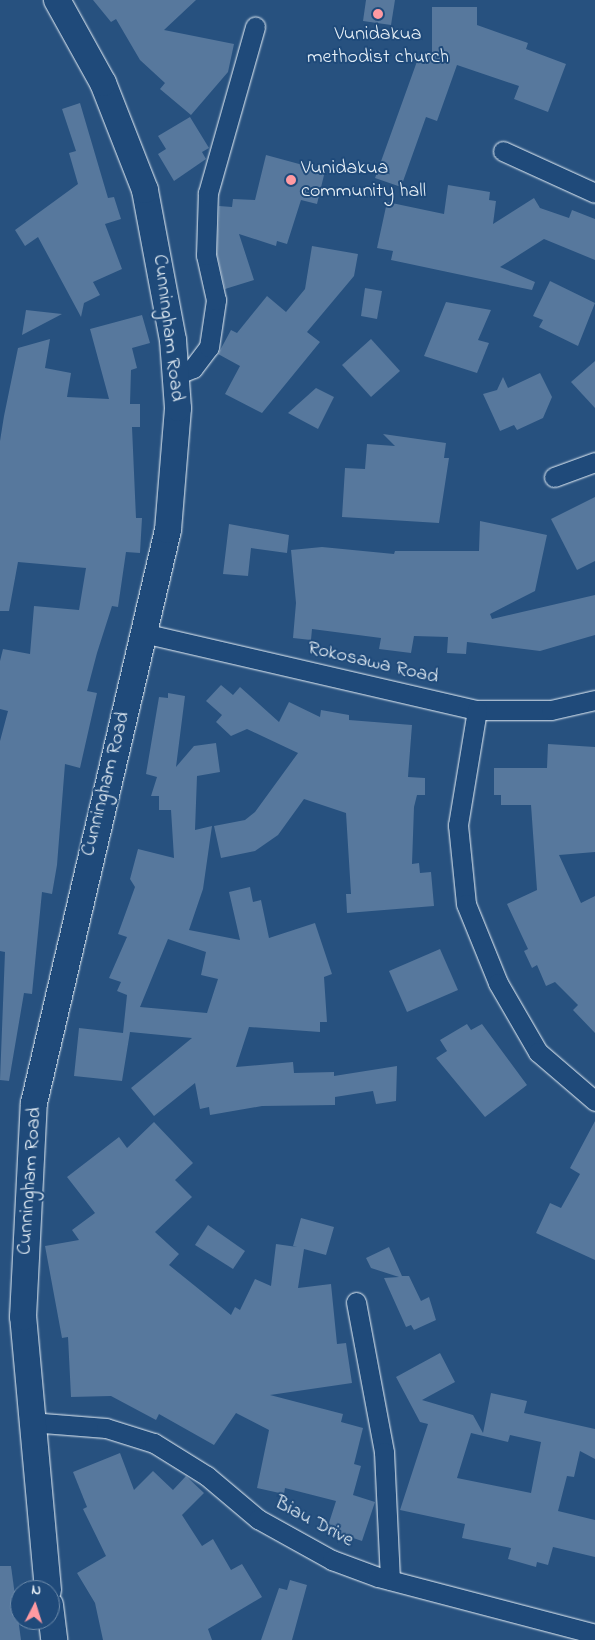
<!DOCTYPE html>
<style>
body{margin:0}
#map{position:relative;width:595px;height:1640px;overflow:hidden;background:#27517f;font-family:"Indie Flower",sans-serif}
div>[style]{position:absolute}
.building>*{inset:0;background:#57789d}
.roads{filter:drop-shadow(0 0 1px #e8f1f8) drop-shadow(0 0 1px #e8f1f8)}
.street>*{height:19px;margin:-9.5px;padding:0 9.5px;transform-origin:9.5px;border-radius:9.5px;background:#1f4a7a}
.secondary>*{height:26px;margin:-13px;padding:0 13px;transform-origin:13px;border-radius:13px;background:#1f4a7a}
.dots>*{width:14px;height:14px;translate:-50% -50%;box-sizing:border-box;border:2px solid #1f4a7a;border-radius:50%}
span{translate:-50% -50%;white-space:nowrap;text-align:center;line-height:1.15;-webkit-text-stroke:4px #1f4a7a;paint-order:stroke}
.poi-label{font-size:20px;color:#e8f1f8}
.left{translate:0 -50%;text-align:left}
.street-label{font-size:20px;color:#e8f1f8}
.north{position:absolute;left:10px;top:1580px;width:50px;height:50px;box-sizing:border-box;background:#1f4a7a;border:1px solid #6f8dac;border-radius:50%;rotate:5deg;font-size:14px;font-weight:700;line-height:20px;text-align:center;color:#e8f1f8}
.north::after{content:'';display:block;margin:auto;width:18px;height:22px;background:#ff9aa2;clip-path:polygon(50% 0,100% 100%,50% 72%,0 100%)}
</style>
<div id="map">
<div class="building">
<i style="clip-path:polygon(93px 0,196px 0,164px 30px,234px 44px,228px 72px,191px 115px,160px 89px,165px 83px,140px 60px,116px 19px,111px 22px)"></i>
<i style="clip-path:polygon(366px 0,395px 0,391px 25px,363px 21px)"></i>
<i style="clip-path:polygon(432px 7px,477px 7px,477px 25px,528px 43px,526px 49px,566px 64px,548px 112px,514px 99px,519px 86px,457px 65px,437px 121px,426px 117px,401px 187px,375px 178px,420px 53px,432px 57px)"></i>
<i style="clip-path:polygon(80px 103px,108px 198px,114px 197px,121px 219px,105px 224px,122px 269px,93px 282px,100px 295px,84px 303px,81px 317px,38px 237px,25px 246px,15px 230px,78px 184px,69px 153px,76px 151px,62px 109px)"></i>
<i style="clip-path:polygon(190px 117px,209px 148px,202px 152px,206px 159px,174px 181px,158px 154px,166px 149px,158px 136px)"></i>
<i style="clip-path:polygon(266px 155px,325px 171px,317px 204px,301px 200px,287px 244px,277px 241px,276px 246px,239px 234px,254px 280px,225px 289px,217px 254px,219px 206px,232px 207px,233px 199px,255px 200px)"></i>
<i style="clip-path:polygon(448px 185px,490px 192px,489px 200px,496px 201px,493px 224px,534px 198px,540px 208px,569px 218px,572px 210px,595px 219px,595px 260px,544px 239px,500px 267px,535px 282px,532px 290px,391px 260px,393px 251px,377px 248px,387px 202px,444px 214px)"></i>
<i style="clip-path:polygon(312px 246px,358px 254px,354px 276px,307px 332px,320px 342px,262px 413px,225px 394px,240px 366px,218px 354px,231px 330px,237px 333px,267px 296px,286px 312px,305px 289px)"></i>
<i style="clip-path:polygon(550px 281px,595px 303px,578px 346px,539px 327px,543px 320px,533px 316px)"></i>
<i style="clip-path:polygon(365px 288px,382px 291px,377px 319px,361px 316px)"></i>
<i style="clip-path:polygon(446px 302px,491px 310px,478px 340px,489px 343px,477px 373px,424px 356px)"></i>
<i style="clip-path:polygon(26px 310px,62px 314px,22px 335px)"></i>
<i style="clip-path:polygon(142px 315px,150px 343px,132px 348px,137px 368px,131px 370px,130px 404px,140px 404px,140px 427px,132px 427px,136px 518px,142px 518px,140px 553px,126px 552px,118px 607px,112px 606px,97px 653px,87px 691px,97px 693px,80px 768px,65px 764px,57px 865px,52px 894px,42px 892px,32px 994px,24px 993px,9px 1081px,0 1080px,5px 952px,0 951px,0 741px,8px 711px,0 709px,0 661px,3px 649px,30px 654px,34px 606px,79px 610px,86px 568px,18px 562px,9px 611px,0 611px,0 441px,4px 416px,18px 348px,50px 339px,45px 368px,71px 373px,67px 397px,109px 399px,90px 329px)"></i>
<i style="clip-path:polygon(371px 339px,400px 371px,371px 397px,342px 365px)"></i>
<i style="clip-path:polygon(595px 361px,595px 408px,571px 382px)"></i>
<i style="clip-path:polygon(540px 373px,552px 397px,543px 418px,517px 430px,514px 425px,500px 431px,483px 394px,497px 390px,503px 377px,508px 388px)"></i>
<i style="clip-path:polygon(316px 388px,334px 397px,318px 429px,288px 413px)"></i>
<i style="clip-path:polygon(383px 434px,446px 443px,444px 458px,449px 458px,439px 523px,342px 517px,345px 468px,365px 469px,367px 444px,395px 446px)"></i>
<i style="clip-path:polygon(595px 497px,595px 561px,577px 570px,551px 519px)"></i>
<i style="clip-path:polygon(480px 521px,547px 535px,535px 591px,490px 614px,492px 619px,595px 595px,595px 635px,540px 651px,467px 642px,466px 654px,447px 653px,448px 637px,414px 636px,411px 653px,379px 649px,381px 638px,312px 629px,311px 640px,293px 638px,296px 603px,291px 550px,322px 547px,394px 554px,395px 551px,479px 551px)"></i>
<i style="clip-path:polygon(229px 524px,289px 535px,287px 553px,251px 548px,248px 576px,223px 574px)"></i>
<i style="clip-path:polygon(221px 685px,233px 695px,240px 687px,279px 722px,289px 702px,320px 717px,321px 710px,349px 715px,349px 720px,412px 725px,408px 777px,425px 778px,425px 795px,417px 795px,414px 807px,412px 864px,419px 863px,420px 873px,431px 872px,434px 906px,347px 913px,346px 894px,351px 894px,346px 813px,304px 799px,278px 835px,255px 851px,221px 858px,214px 826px,245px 820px,255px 812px,298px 753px,247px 729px,231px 736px,216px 722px,222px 715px,206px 701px)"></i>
<i style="clip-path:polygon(evenodd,168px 693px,185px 696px,176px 767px,194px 746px,216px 743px,220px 772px,197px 776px,195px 830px,212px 826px,203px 889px,189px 930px,240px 940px,229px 892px,250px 887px,253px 902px,261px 900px,269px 938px,315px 923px,332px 974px,324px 977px,327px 1022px,320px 1022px,320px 1032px,249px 1027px,236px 1067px,293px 1062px,294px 1073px,334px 1072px,334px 1076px,397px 1066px,396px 1101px,376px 1104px,373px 1091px,335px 1097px,335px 1105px,262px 1106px,210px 1115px,209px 1107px,200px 1109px,195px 1083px,154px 1116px,131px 1088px,192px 1038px,130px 1032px,122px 1081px,74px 1076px,79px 1028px,123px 1033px,127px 995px,117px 991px,121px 982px,109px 978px,127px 937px,118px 934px,135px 887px,130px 879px,138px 849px,174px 858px,171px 810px,159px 810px,159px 796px,151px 796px,157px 777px,146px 774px,159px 697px,168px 698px,168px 693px,168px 939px,206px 952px,201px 975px,218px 979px,207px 1013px,140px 1007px,168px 939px)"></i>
<i style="clip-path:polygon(548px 744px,595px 747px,595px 852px,559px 855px,581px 903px,595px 896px,595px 1033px,573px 1010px,578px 1005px,555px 982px,546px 986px,537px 965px,532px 968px,524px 951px,528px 949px,507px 904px,537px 890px,531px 805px,501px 805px,501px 795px,494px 795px,494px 768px,547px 768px)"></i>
<i style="clip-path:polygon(440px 949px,458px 990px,407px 1012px,389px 971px)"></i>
<i style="clip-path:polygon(467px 1024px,471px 1030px,482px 1024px,527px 1085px,485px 1117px,436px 1058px,447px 1051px,440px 1040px)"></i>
<i style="clip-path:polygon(595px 1121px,595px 1260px,536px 1233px,550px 1203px,561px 1208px,580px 1174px,570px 1168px)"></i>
<i style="clip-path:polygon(154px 1122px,193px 1163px,175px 1180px,192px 1197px,155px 1232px,179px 1254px,169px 1265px,231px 1315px,235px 1307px,240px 1310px,255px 1279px,271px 1286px,276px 1244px,297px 1247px,293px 1246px,301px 1218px,334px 1227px,326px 1255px,304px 1249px,298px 1288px,331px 1284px,337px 1344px,346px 1343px,352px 1383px,270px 1395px,343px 1414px,341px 1422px,363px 1428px,354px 1464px,361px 1466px,353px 1495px,375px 1502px,362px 1541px,327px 1529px,336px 1501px,285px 1488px,284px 1494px,257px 1488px,269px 1430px,236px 1413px,214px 1445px,159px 1414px,156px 1420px,111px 1396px,71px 1397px,68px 1337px,62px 1338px,45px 1246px,79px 1240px,72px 1230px,95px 1213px,67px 1177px,119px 1137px,127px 1148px)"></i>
<i style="clip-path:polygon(208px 1225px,245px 1251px,233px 1269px,195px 1245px)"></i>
<i style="clip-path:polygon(389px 1247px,402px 1276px,409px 1276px,421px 1301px,429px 1297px,436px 1320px,414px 1330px,411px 1325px,406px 1327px,384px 1278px,399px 1277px,371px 1268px,366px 1258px)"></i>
<i style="clip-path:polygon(evenodd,440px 1353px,455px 1382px,422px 1400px,473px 1415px,483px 1433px,491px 1393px,527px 1401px,524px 1413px,595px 1429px,595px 1459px,580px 1451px,574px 1477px,567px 1476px,558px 1511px,595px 1520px,595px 1557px,553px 1547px,548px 1565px,537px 1562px,536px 1567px,508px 1559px,511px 1548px,462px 1538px,465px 1524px,400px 1510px,428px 1424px,420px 1422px,396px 1377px,440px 1353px,471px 1433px,508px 1442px,510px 1435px,541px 1442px,531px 1493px,457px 1478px,471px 1433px)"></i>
<i style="clip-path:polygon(120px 1453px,134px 1490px,153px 1471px,173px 1490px,186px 1476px,204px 1493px,182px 1515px,202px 1546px,213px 1539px,231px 1570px,242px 1564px,262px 1597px,208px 1629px,212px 1640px,103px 1640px,95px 1603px,77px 1573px,106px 1556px,83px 1509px,87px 1507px,73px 1472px)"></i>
<i style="clip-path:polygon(0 1566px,11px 1566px,21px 1640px,0 1640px)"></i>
<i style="clip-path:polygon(290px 1580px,307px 1585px,292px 1640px,261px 1640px,279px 1588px,287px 1590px)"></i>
</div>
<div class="roads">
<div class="street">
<i style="left:503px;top:151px;width:101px;rotate:24.5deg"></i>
<i style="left:176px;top:375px;width:18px;rotate:-22deg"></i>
<i style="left:193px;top:368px;width:26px;rotate:-53deg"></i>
<i style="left:209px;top:347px;width:48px;rotate:-81.5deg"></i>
<i style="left:216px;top:300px;width:46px;rotate:-102.5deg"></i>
<i style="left:206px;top:255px;width:62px;rotate:-88.2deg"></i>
<i style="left:208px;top:193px;width:173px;rotate:-74.2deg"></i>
<i style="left:554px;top:477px;width:44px;rotate:-20.1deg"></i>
<i style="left:143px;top:633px;width:343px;rotate:13deg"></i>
<i style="left:477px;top:710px;width:74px"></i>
<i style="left:551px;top:710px;width:45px;rotate:-12.8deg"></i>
<i style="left:477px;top:710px;width:117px;rotate:99.4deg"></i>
<i style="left:458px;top:825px;width:79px;rotate:84.2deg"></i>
<i style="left:466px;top:904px;width:85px;rotate:67.9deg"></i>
<i style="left:498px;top:983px;width:80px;rotate:59.9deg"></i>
<i style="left:538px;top:1052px;width:75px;rotate:40.7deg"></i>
<i style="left:356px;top:1302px;width:153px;rotate:79.4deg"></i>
<i style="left:384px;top:1452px;width:128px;rotate:87.3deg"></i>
<i style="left:30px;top:1422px;width:76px;rotate:4.5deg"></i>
<i style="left:106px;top:1428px;width:50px;rotate:17.4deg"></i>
<i style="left:154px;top:1443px;width:62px;rotate:31.9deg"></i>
<i style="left:207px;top:1476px;width:67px;rotate:40.1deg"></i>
<i style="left:258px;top:1519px;width:85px;rotate:29deg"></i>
<i style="left:332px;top:1560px;width:49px;rotate:20.3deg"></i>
<i style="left:378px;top:1577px;width:224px;rotate:14.7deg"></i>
</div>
<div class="secondary">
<i style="left:48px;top:1590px;width:274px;rotate:-95.2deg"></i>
<i style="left:23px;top:1317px;width:214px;rotate:-87.1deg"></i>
<i style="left:34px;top:1103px;width:588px;rotate:-76.84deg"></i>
<i style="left:168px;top:530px;width:122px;rotate:-85.3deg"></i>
<i style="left:178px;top:408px;width:68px;rotate:-94.2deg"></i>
<i style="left:173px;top:340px;width:153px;rotate:-100.6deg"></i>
<i style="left:145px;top:190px;width:115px;rotate:-111.4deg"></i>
<i style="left:103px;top:83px;width:95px;rotate:-119deg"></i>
<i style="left:50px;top:1605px;width:35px;rotate:83deg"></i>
</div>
</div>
<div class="dots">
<i style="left:378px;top:14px;background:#ff9aa2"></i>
<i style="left:291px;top:180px;background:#ff9aa2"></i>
</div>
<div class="poi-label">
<span style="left:378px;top:46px">Vunidakua<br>methodist church</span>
<span class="left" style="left:301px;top:180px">Vunidakua<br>community hall</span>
</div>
<div class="street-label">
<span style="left:168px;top:328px;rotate:83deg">Cunningham Road</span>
<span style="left:373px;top:663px;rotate:13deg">Rokosawa Road</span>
<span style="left:106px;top:784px;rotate:-76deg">Cunningham Road</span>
<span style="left:30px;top:1181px;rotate:-86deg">Cunningham Road</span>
<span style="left:314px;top:1522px;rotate:28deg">Biau Drive</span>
</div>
<div class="north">N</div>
</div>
